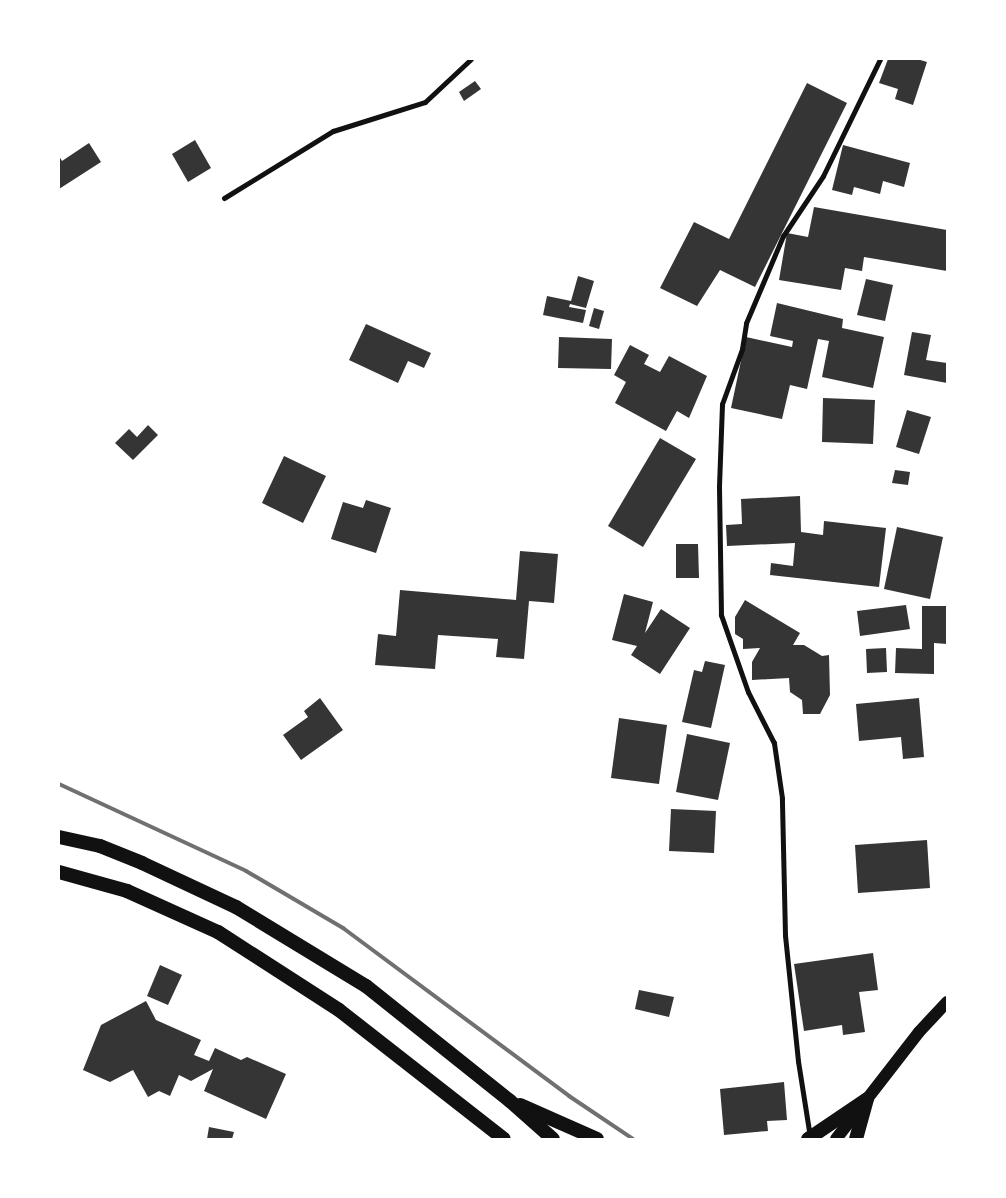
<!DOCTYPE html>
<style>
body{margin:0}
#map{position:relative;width:1006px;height:1198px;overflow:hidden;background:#fff;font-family:Jost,sans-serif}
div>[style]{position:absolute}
.building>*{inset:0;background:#353535}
.minor>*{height:5px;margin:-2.5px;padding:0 2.5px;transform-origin:2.5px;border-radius:2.5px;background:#111}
.primary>*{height:12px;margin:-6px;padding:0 6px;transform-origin:6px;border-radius:6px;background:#111}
.trunk>*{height:14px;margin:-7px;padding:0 7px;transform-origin:7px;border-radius:7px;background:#111}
.rail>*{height:4px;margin:-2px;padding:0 2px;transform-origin:2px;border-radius:2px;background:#707070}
span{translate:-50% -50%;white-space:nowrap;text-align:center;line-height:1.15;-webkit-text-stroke:4px #fff;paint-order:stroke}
.frame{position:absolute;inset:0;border:60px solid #fff;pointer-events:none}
</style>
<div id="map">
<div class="building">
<i style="clip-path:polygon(888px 59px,917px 59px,927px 62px,913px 105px,895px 99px,898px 89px,879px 83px)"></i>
<i style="clip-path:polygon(475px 81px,481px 89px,464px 101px,459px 92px)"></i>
<i style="clip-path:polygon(807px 83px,847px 103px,755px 287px,720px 270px,697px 306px,660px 288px,694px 222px,729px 239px)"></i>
<i style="clip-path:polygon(195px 140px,211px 168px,188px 182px,172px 154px)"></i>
<i style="clip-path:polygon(89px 143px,101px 162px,59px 189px,59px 156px,62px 161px)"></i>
<i style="clip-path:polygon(843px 145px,910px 163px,904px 187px,883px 181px,880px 194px,854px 187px,852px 195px,832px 190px)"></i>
<i style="clip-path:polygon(814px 207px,947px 230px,947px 271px,864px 257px,862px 271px,845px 268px,841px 290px,779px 280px,787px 233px,808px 237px)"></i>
<i style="clip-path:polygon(578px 276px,594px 281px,586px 308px,570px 304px,569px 307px,586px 310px,583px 323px,543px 315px,547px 296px,571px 301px)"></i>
<i style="clip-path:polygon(866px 279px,893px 285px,885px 321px,857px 315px)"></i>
<i style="clip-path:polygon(777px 303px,843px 319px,842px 328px,884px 337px,873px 388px,822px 377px,829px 341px,818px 339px,807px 389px,790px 385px,782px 419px,731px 408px,746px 337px,792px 347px,793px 341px,770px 336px)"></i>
<i style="clip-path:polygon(594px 308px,604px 311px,599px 329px,589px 326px)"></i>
<i style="clip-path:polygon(366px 324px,431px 353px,424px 368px,408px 361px,398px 383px,349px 360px)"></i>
<i style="clip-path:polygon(912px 332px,931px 335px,926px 360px,947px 363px,947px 383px,904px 375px)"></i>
<i style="clip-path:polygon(559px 337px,612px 339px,611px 369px,558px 368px)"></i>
<i style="clip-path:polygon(630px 345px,649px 355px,644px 364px,660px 372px,669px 356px,707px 376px,689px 418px,677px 411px,666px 431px,615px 403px,626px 382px,614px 375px)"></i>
<i style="clip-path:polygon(823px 398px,875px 400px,873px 444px,822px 442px)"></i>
<i style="clip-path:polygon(907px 410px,931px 417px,919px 454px,896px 447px)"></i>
<i style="clip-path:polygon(148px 425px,158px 435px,133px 460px,115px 443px,129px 429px,137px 437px)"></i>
<i style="clip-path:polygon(660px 438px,696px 459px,643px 547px,608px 526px)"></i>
<i style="clip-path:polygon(284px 456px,326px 476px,303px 523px,262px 503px)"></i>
<i style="clip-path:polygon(895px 470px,910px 472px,908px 485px,892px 483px)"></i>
<i style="clip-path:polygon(800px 496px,801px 532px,823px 535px,824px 521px,886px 528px,879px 587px,770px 575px,771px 563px,793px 566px,795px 543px,727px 546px,726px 525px,742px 524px,741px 499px)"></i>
<i style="clip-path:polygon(366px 500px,391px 508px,376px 553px,331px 539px,343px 502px,363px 508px)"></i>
<i style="clip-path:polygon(897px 527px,943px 537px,930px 599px,884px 589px)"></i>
<i style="clip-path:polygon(676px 544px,698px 544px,699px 578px,676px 578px)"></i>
<i style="clip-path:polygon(520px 551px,558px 554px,554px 603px,529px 601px,524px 659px,496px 657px,498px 639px,438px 635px,435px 669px,375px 665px,378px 634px,396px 636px,400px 590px,516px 600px)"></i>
<i style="clip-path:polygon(624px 594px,653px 602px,645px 633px,661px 609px,690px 628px,660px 674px,631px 655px,637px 646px,612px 640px)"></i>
<i style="clip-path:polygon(745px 600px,800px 633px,793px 645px,804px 645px,822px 656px,829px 655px,830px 695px,820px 714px,803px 714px,802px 700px,790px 692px,789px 678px,752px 680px,752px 662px,760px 648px,743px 649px,743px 639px,735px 634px,735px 617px)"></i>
<i style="clip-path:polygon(906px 605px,910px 629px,860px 636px,857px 611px)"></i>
<i style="clip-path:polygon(922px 606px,947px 606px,947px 644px,934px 643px,934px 674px,895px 673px,896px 648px,922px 649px)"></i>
<i style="clip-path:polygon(886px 648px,887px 672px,867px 673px,866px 649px)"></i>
<i style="clip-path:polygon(705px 661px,725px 665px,711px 728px,682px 722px,694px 670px,702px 672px)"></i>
<i style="clip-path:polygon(320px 698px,343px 730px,301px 760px,283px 735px,308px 717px,304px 711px)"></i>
<i style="clip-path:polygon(919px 698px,924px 757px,903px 759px,901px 737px,859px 741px,856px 704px)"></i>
<i style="clip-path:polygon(619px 718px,667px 725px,659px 784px,611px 778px)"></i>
<i style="clip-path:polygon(687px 734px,730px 743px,718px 800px,676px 792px)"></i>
<i style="clip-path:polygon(671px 809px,716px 811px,714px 853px,669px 851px)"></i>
<i style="clip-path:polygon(927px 840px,930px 888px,858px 893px,855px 845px)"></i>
<i style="clip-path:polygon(873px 953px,878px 990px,859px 992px,865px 1032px,843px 1035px,842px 1025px,804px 1031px,794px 964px)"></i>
<i style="clip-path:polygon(160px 965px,182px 975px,168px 1005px,147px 996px)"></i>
<i style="clip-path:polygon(639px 990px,674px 997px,669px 1017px,635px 1009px)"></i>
<i style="clip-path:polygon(146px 1001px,156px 1020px,201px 1040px,194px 1055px,209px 1061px,215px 1048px,241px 1060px,247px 1057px,286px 1074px,266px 1119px,204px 1091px,213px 1069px,191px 1081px,179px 1075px,170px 1096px,159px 1091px,148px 1097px,133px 1070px,110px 1082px,83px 1070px,101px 1025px)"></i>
<i style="clip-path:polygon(784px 1082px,787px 1120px,767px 1121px,768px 1131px,724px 1135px,720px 1089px)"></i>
<i style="clip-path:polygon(209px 1127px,234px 1132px,232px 1139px,207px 1139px)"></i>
</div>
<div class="minor">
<i style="left:224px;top:198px;width:128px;rotate:-31.6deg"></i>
<i style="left:333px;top:131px;width:96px;rotate:-17.5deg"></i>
<i style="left:425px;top:102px;width:63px;rotate:-43.1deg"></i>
<i style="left:810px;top:1137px;width:77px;rotate:-99deg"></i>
<i style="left:798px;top:1061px;width:127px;rotate:-95.9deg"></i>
<i style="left:785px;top:935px;width:137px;rotate:-91.3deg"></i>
<i style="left:782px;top:798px;width:56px;rotate:-98.3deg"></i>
<i style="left:774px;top:743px;width:57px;rotate:-117deg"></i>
<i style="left:748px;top:692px;width:82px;rotate:-109.3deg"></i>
<i style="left:721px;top:615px;width:129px;rotate:-90.9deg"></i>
<i style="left:719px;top:486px;width:82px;rotate:-87.9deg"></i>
<i style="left:722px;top:404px;width:59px;rotate:-70deg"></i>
<i style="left:742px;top:349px;width:26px;rotate:-81deg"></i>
<i style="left:746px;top:323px;width:95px;rotate:-67deg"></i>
<i style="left:783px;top:236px;width:72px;rotate:-56.3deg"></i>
<i style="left:823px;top:176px;width:130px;rotate:-64deg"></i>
</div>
<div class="primary">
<i style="left:836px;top:1139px;width:135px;rotate:-52.2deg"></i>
<i style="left:919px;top:1032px;width:41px;rotate:-47deg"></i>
</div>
<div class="trunk">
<i style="left:59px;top:837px;width:42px;rotate:12.4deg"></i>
<i style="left:100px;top:846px;width:45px;rotate:22deg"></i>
<i style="left:142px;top:863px;width:104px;rotate:25.1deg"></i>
<i style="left:236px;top:907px;width:152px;rotate:31.3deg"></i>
<i style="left:366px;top:986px;width:184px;rotate:38.6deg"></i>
<i style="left:510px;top:1101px;width:57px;rotate:41.5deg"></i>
<i style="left:59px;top:872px;width:71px;rotate:15.6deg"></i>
<i style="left:127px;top:891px;width:100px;rotate:24.3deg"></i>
<i style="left:218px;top:932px;width:144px;rotate:32.8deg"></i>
<i style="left:339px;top:1010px;width:209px;rotate:38deg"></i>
<i style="left:520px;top:1105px;width:84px;rotate:23.8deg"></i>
<i style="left:808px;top:1139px;width:71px;rotate:-34.1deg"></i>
<i style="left:856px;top:1139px;width:41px;rotate:-74.6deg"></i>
</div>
<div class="rail">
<i style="left:59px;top:784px;width:206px;rotate:24.9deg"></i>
<i style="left:246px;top:871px;width:113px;rotate:30.4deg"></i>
<i style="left:343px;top:928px;width:282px;rotate:36.6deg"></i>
<i style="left:569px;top:1096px;width:77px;rotate:33.9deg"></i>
</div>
<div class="frame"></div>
</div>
